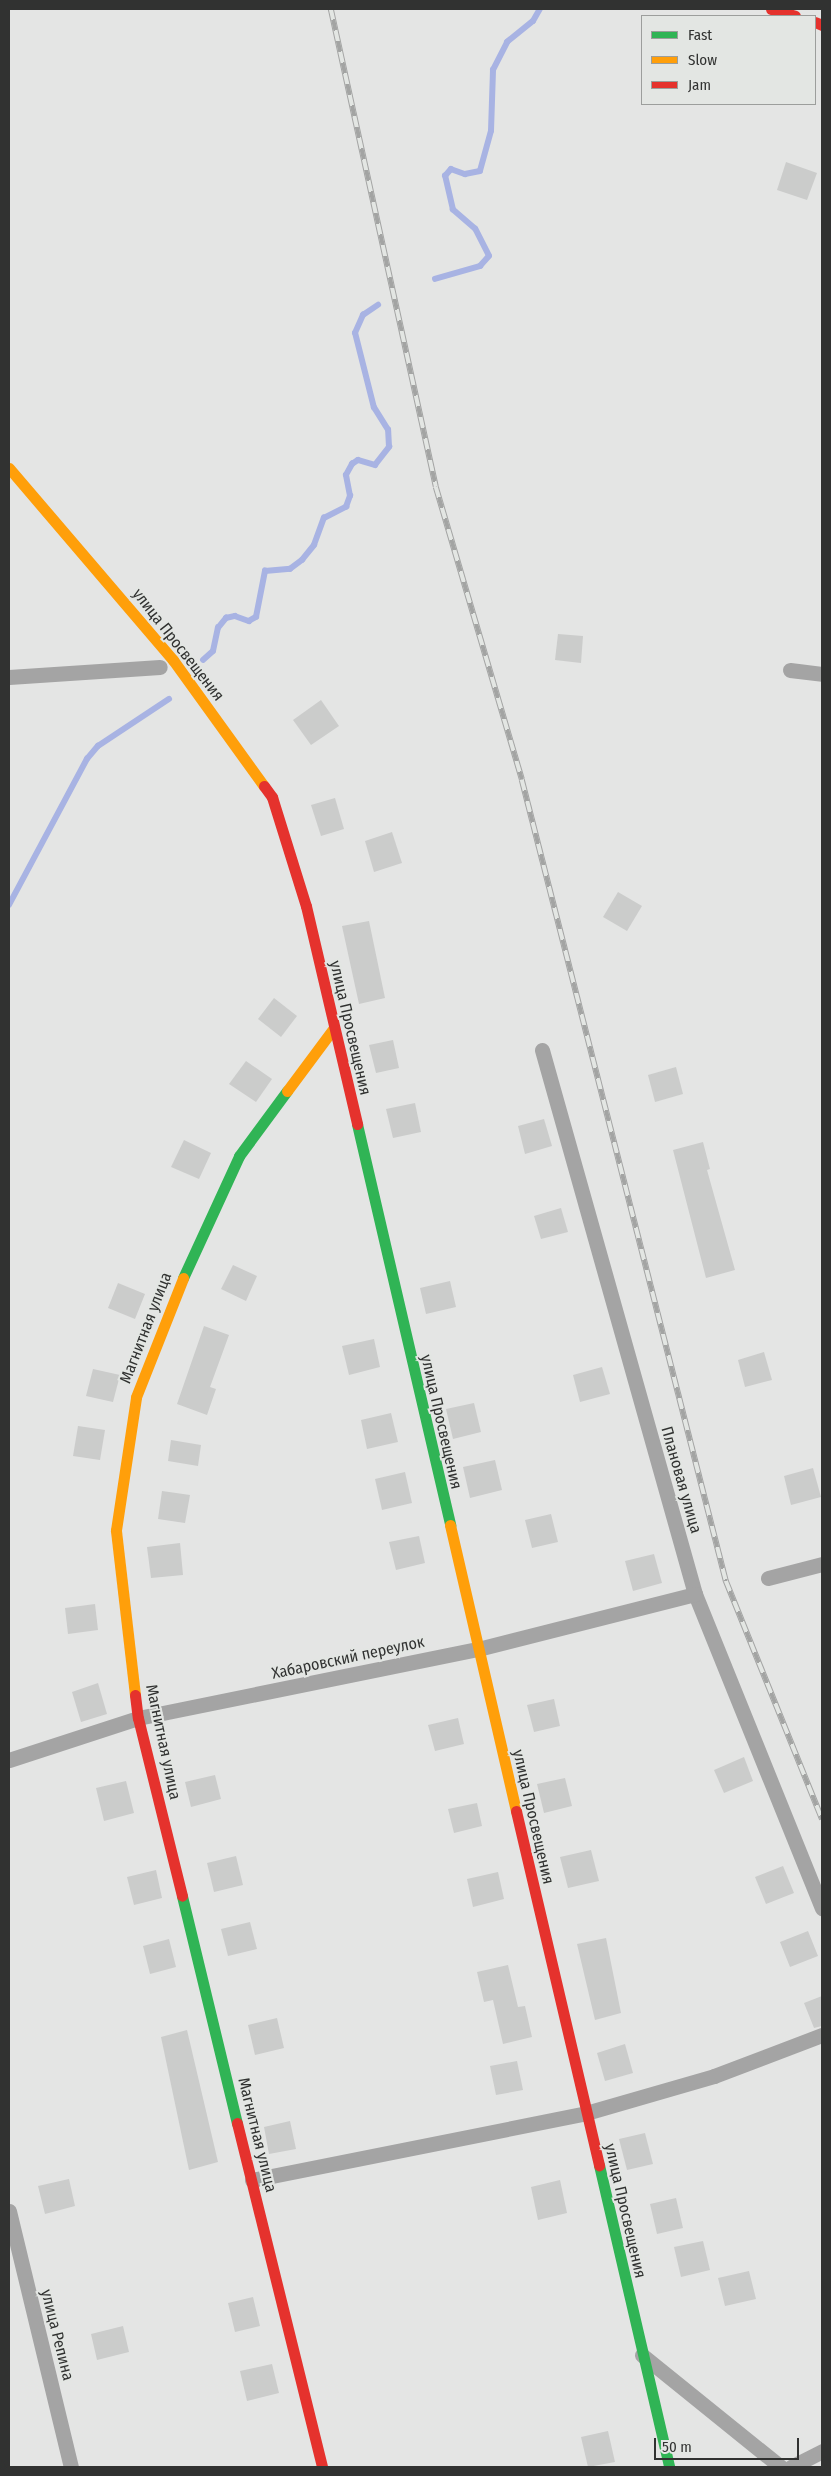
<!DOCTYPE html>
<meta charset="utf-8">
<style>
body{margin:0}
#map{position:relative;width:831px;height:2476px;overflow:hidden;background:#e4e5e4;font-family:"Fira Sans Condensed",sans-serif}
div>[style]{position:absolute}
.stream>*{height:5.5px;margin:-2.75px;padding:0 2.75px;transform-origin:2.75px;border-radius:2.75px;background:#a8b3e3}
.building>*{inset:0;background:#cbcccb}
.street>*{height:15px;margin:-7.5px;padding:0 7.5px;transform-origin:7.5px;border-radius:7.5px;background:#a4a4a4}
.fast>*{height:11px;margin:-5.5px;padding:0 5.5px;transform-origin:5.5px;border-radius:5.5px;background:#30b455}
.slow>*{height:11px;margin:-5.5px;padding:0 5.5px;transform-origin:5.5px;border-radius:5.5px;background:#ff9f0a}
.jam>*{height:11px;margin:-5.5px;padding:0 5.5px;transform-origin:5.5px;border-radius:5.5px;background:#e5322d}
.rail>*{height:5.5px;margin-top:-2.75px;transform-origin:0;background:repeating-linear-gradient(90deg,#e3e6e3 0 11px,#a3a4a3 0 22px);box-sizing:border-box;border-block:1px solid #a3a4a3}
span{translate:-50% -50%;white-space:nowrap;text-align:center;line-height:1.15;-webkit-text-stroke:4px #e3e6e3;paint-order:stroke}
.street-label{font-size:16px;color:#313231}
.frame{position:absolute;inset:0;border:10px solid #313231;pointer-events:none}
.legend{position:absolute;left:641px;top:15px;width:175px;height:90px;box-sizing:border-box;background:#e3e6e3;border:1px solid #9c9e9c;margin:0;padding:6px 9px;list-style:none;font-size:15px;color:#313231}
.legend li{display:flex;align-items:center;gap:10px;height:25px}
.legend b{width:25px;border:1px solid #9c9e9c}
.scale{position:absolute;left:654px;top:2438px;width:145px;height:22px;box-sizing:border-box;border:2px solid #313231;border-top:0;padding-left:6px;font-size:15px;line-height:18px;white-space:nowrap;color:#313231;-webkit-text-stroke:4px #e3e6e3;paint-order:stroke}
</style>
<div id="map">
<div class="stream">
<i style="left:435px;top:279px;width:47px;rotate:-16.1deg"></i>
<i style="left:480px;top:266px;width:13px;rotate:-48deg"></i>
<i style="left:489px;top:256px;width:30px;rotate:-117deg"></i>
<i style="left:475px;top:229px;width:29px;rotate:-139deg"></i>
<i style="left:453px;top:210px;width:35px;rotate:-103deg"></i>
<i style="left:445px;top:176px;width:9px;rotate:-49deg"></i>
<i style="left:451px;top:169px;width:15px;rotate:20deg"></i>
<i style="left:465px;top:174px;width:15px;rotate:-11deg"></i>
<i style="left:480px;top:171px;width:41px;rotate:-74.6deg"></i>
<i style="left:491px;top:131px;width:61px;rotate:-88.1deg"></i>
<i style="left:493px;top:70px;width:31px;rotate:-63deg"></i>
<i style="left:507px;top:42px;width:33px;rotate:-39deg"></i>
<i style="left:533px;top:21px;width:14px;rotate:-60deg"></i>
<i style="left:203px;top:660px;width:13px;rotate:-42deg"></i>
<i style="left:213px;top:651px;width:24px;rotate:-78deg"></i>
<i style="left:218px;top:628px;width:13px;rotate:-51deg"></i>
<i style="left:226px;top:618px;width:9px;rotate:-13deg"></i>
<i style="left:235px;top:616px;width:15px;rotate:20deg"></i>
<i style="left:249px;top:621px;width:8px;rotate:-30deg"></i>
<i style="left:256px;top:617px;width:47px;rotate:-78.9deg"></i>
<i style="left:265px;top:571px;width:25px;rotate:-5deg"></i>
<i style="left:290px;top:569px;width:15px;rotate:-37deg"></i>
<i style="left:302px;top:560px;width:19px;rotate:-51deg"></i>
<i style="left:314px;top:545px;width:29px;rotate:-70deg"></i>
<i style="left:324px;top:518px;width:25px;rotate:-27deg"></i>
<i style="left:346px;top:507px;width:12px;rotate:-70deg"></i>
<i style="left:350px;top:496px;width:21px;rotate:-101deg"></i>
<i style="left:346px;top:475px;width:13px;rotate:-61deg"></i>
<i style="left:352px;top:464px;width:7px;rotate:-34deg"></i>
<i style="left:358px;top:460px;width:18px;rotate:16deg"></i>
<i style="left:375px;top:465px;width:23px;rotate:-52deg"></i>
<i style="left:389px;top:447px;width:17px;rotate:-93deg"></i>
<i style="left:388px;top:430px;width:26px;rotate:-122deg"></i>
<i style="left:374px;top:408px;width:77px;rotate:-104.2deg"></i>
<i style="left:355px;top:333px;width:20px;rotate:-66deg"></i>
<i style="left:363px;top:315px;width:18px;rotate:-34deg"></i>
<i style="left:9px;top:905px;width:166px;rotate:-61.9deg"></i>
<i style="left:87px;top:759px;width:17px;rotate:-50deg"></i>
<i style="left:98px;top:746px;width:85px;rotate:-33.5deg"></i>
</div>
<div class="building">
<i style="clip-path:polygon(786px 162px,817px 173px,807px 200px,777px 190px)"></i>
<i style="clip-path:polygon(558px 634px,583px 636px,581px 663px,555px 660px)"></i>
<i style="clip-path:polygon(321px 700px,339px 726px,311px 745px,293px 720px)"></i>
<i style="clip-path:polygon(335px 798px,344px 829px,321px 836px,311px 805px)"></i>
<i style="clip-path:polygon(392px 832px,402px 863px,374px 872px,365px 841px)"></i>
<i style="clip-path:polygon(618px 892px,642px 906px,627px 931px,603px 917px)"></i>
<i style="clip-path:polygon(369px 921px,385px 998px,359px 1004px,342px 926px)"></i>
<i style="clip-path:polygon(274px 998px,297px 1016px,281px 1037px,258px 1019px)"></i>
<i style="clip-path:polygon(393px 1040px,399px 1068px,376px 1073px,369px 1045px)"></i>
<i style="clip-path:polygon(246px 1061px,272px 1079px,256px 1102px,229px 1084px)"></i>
<i style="clip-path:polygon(676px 1067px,683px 1094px,655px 1102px,648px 1075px)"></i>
<i style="clip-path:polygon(415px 1103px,421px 1132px,393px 1138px,386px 1109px)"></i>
<i style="clip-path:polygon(544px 1119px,552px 1146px,525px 1154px,518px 1126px)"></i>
<i style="clip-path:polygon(184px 1140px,211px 1153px,199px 1179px,171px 1167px)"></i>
<i style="clip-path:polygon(703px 1142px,710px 1169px,707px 1170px,735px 1270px,706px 1278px,673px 1150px)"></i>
<i style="clip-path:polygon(561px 1208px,568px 1232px,541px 1239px,534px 1216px)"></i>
<i style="clip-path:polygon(233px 1265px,257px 1276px,246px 1301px,221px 1289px)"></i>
<i style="clip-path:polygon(450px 1281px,456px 1307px,426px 1314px,420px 1288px)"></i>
<i style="clip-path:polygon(118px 1283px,145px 1294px,135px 1319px,108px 1308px)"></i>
<i style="clip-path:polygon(204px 1326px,229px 1335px,210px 1387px,216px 1389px,207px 1415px,177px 1404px)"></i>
<i style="clip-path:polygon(374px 1339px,380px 1367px,349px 1375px,342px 1346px)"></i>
<i style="clip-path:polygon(764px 1352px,772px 1380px,745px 1387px,738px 1360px)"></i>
<i style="clip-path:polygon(602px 1367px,610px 1394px,580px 1402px,573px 1375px)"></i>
<i style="clip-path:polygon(93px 1369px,120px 1375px,113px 1402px,86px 1396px)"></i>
<i style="clip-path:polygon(474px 1403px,481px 1432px,453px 1439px,446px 1409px)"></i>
<i style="clip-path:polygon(391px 1413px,398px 1442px,367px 1449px,361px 1420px)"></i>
<i style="clip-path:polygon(78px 1426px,105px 1430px,100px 1460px,73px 1456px)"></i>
<i style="clip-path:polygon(171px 1440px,201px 1445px,198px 1466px,168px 1461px)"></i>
<i style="clip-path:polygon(495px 1460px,502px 1490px,470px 1498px,463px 1467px)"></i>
<i style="clip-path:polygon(813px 1468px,821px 1497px,791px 1505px,784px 1476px)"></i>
<i style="clip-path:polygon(405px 1472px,412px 1503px,382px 1510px,375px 1479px)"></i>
<i style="clip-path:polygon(162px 1491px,190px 1495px,185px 1523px,158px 1519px)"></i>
<i style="clip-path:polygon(551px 1514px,558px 1542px,532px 1548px,525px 1520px)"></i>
<i style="clip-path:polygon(419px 1536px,425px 1563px,396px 1570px,389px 1542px)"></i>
<i style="clip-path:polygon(180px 1543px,183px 1575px,151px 1578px,147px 1547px)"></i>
<i style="clip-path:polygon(654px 1554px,662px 1583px,633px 1591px,625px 1561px)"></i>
<i style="clip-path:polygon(95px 1604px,98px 1630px,68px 1634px,65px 1608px)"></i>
<i style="clip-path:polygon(98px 1683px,107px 1714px,81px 1722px,72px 1692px)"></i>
<i style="clip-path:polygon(554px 1699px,560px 1726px,534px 1732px,527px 1705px)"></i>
<i style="clip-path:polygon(458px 1718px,464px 1744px,435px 1751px,428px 1725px)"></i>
<i style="clip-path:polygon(744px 1757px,753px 1781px,724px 1793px,714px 1770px)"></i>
<i style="clip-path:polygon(215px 1775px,221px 1799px,191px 1807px,185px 1782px)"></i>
<i style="clip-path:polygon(565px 1778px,572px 1806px,544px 1813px,537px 1784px)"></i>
<i style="clip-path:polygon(126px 1781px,134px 1813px,104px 1821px,96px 1788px)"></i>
<i style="clip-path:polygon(477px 1803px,482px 1826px,454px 1833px,448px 1809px)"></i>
<i style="clip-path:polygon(591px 1850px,599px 1881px,568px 1888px,560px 1857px)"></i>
<i style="clip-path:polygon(236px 1856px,243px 1885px,214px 1892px,207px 1863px)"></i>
<i style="clip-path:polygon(783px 1866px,794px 1893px,766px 1904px,755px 1877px)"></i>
<i style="clip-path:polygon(156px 1870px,162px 1898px,134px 1905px,127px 1877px)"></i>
<i style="clip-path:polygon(498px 1872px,504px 1899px,473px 1907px,467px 1879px)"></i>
<i style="clip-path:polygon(250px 1922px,257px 1949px,228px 1956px,221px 1929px)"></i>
<i style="clip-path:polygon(808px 1931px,818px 1956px,790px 1967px,780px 1942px)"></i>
<i style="clip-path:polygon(606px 1938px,621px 2013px,595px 2020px,577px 1944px)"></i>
<i style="clip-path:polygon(169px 1939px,176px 1967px,150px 1974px,143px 1946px)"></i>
<i style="clip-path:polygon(508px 1965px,518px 2007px,525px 2006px,532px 2037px,503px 2044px,493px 2000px,484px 2002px,477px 1972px)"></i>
<i style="clip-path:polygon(822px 1996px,822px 2026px,814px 2028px,804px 2003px)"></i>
<i style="clip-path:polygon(277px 2018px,284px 2048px,255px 2055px,248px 2025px)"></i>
<i style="clip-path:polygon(187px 2030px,218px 2162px,189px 2170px,161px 2037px)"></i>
<i style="clip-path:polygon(625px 2044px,633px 2073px,605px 2081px,597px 2053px)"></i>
<i style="clip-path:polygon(517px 2061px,523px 2090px,496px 2095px,490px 2066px)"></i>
<i style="clip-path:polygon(290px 2121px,296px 2149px,269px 2154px,264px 2127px)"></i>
<i style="clip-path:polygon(645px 2133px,653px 2164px,627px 2170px,619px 2139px)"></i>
<i style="clip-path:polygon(69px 2179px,75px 2206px,45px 2214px,38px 2186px)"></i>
<i style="clip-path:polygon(560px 2180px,567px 2213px,538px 2220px,531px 2187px)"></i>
<i style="clip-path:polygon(676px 2198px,683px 2228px,657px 2234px,650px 2204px)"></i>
<i style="clip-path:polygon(703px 2241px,710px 2270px,681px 2277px,674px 2247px)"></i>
<i style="clip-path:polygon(749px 2271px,756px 2299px,725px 2306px,718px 2278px)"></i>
<i style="clip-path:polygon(253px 2297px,260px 2326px,235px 2332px,228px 2303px)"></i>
<i style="clip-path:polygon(123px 2326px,129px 2352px,97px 2360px,91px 2334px)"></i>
<i style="clip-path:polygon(272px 2364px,279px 2393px,247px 2401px,240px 2371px)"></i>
<i style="clip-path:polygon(608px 2431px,615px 2462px,588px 2467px,581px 2437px)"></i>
</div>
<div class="street">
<i style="left:790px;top:670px;width:32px;rotate:7deg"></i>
<i style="left:9px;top:677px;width:151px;rotate:-3.8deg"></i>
<i style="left:542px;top:1050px;width:565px;rotate:74.29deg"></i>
<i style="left:695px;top:1594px;width:339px;rotate:68deg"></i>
<i style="left:768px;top:1578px;width:56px;rotate:-14.5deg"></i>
<i style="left:9px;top:1760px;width:136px;rotate:-18deg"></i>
<i style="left:138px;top:1718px;width:347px;rotate:-11.5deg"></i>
<i style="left:478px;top:1649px;width:224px;rotate:-14.2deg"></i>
<i style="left:252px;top:2180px;width:341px;rotate:-11.3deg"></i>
<i style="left:586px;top:2113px;width:133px;rotate:-16.1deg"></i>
<i style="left:714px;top:2076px;width:116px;rotate:-20.8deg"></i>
<i style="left:9px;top:2211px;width:263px;rotate:76.4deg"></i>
<i style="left:642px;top:2355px;width:179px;rotate:38.9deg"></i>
<i style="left:791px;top:2467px;width:35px;rotate:-27deg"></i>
</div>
<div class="fast">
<i style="left:357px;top:1124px;width:412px;rotate:76.9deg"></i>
<i style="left:183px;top:1278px;width:134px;rotate:-65.3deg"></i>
<i style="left:239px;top:1156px;width:81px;rotate:-53.6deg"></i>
<i style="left:182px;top:1896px;width:234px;rotate:76.4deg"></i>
<i style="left:599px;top:2165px;width:310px;rotate:76.9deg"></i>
</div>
<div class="slow">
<i style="left:9px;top:468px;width:253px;rotate:49.5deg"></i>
<i style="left:173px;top:660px;width:155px;rotate:54.2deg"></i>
<i style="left:287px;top:1091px;width:77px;rotate:-53.4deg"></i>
<i style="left:450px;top:1525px;width:294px;rotate:77deg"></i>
<i style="left:135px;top:1695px;width:166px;rotate:-96.6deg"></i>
<i style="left:116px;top:1530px;width:134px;rotate:-81.4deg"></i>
<i style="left:136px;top:1397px;width:128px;rotate:-68.4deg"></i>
</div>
<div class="jam">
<i style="left:771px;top:9px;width:25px;rotate:16deg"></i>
<i style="left:815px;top:22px;width:8px;rotate:23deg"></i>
<i style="left:264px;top:786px;width:14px;rotate:54deg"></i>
<i style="left:272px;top:797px;width:114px;rotate:72.7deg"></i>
<i style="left:306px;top:906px;width:224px;rotate:76.8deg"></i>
<i style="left:135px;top:1695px;width:23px;rotate:83deg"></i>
<i style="left:138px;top:1718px;width:183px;rotate:76.1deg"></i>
<i style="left:516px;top:1811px;width:364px;rotate:76.8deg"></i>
<i style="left:237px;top:2123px;width:354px;rotate:76.1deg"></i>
</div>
<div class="rail">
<i style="left:331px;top:9px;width:489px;rotate:77.6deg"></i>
<i style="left:436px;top:487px;width:305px;rotate:73.6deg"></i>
<i style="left:522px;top:780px;width:827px;rotate:75.71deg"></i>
<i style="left:726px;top:1581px;width:257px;rotate:68deg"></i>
</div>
<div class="street-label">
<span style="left:178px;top:645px;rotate:52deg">улица Просвещения</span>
<span style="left:350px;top:1028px;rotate:77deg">улица Просвещения</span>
<span style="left:146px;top:1328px;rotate:-69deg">Магнитная улица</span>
<span style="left:441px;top:1422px;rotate:77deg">улица Просвещения</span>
<span style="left:681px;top:1480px;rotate:74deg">Плановая улица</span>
<span style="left:348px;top:1658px;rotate:-12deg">Хабаровский переулок</span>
<span style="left:163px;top:1742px;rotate:78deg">Магнитная улица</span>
<span style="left:533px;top:1817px;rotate:77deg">улица Просвещения</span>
<span style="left:257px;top:2135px;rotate:76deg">Магнитная улица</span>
<span style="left:625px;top:2211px;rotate:77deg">улица Просвещения</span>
<span style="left:57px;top:2335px;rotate:76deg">улица Репина</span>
</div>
<div class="frame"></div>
<ul class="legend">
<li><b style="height:6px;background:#30b455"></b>Fast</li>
<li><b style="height:6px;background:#ff9f0a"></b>Slow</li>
<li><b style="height:6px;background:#e5322d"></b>Jam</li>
</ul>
<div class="scale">50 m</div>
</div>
